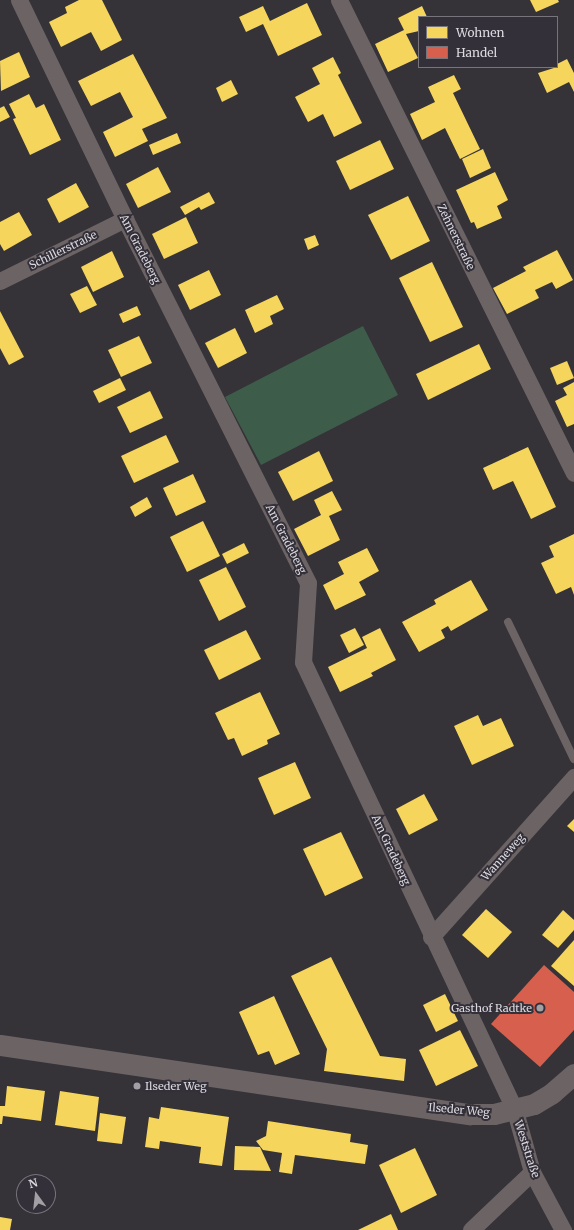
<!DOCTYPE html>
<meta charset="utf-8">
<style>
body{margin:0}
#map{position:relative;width:574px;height:1230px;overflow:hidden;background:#353238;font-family:Merriweather,serif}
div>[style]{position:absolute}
.green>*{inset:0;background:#3e5c4a}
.homes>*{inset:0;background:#f6d55c}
.shops>*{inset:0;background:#d6604d}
.service>*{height:8px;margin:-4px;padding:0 4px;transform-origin:4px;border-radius:4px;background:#6c6364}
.minor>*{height:17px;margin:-8.5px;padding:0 8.5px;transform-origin:8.5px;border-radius:8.5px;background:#6c6364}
.tertiary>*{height:21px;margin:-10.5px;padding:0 10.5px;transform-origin:10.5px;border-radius:10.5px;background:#6c6364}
.dots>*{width:11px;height:11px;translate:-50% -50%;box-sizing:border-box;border:2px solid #34303a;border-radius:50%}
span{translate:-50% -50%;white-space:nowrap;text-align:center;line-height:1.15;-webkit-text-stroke:4px #34303a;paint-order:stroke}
.street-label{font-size:11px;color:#dcd9df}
.poi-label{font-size:11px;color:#dcd9df}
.right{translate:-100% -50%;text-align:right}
.left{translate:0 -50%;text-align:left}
.legend{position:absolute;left:418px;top:16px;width:140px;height:52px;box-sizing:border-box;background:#34303a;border:1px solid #77747c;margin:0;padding:5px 7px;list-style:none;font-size:12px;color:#dcd9df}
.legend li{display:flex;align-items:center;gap:8px;height:20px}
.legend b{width:20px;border:1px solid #77747c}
.north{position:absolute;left:16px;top:1174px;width:40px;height:40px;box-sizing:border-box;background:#34303a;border:1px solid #77747c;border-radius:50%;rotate:345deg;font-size:11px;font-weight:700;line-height:16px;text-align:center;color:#dcd9df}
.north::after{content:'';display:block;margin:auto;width:14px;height:18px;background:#a29fa5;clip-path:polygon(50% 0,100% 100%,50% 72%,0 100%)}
</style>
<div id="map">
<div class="green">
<i style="clip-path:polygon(363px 326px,398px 395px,261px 465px,225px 397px)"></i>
</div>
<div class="homes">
<i style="clip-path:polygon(79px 0,102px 0,122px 40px,101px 51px,91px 32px,61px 47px,49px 22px,67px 13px,65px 7px)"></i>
<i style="clip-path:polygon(530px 0,558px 0,559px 2px,536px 12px)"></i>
<i style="clip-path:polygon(307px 3px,322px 35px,278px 56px,263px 24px,246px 32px,239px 17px,263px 6px,270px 21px)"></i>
<i style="clip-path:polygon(422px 6px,427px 17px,419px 17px,419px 31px,406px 34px,418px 58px,388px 72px,375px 44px,404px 30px,398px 18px)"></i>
<i style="clip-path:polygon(19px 52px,30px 77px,1px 91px,0 61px)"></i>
<i style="clip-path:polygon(133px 54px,167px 118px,142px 129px,148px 141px,115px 157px,103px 132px,133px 117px,120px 92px,91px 106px,78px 81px)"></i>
<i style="clip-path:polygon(333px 57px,341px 73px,338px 75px,362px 123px,334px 137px,323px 114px,308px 122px,295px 97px,320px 84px,312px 68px)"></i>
<i style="clip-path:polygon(567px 59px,574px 73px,574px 92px,569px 82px,547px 93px,538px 73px,557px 67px,557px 64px)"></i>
<i style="clip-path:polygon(454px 75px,461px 89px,453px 93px,480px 149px,460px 159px,445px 128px,422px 140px,410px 114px,435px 102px,428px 87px)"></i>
<i style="clip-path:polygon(231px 80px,238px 94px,222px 102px,216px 88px)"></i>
<i style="clip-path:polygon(29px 94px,36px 108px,44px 104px,61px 140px,30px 155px,13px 119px,16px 118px,9px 104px)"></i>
<i style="clip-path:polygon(4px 106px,10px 117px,0 122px,0 108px)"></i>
<i style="clip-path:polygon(177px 133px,181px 143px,153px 155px,149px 145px)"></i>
<i style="clip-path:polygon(380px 140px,394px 169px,350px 190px,336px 161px)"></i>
<i style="clip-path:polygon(483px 149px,491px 168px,470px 178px,462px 159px)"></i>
<i style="clip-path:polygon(158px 167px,171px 192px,138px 208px,126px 184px)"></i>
<i style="clip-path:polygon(495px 172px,508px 200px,497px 206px,502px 218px,477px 229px,474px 222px,471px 223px,456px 190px)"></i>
<i style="clip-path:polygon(76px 183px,89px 207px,59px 223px,47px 199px)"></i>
<i style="clip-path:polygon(209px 192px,215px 203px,201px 210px,199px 207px,185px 215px,180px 207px)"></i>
<i style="clip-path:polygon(408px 196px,430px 241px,391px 260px,368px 215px)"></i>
<i style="clip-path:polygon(19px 212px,32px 235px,4px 251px,0 244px,0 222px)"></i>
<i style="clip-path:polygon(186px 217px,198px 243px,164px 259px,152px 234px)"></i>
<i style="clip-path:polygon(315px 235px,319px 245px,308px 250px,304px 239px)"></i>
<i style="clip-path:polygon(557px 250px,573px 280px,556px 289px,552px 282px,535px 290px,539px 298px,507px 314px,493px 288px,526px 271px,523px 267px)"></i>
<i style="clip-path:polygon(112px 251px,124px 277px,93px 292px,81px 267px)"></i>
<i style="clip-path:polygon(432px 262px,463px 327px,430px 342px,399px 278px)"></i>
<i style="clip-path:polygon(209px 270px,221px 295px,190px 310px,178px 285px)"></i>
<i style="clip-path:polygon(87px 286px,97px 305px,80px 313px,70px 294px)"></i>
<i style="clip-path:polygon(277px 295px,284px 309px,270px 316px,273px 324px,255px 333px,245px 310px)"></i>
<i style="clip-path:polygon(137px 306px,141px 315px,123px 323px,119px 314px)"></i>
<i style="clip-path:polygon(0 311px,24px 357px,9px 365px,0 348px)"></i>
<i style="clip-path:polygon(235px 328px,247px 353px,218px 368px,205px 343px)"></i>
<i style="clip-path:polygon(139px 336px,152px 363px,121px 377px,108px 350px)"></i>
<i style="clip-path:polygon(479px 344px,491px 369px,428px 400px,416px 374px)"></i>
<i style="clip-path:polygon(567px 361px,574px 378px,557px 385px,550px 368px)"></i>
<i style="clip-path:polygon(120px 378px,126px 390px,99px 403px,93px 391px)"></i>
<i style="clip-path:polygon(574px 382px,574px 424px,567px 427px,555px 401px,567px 395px,563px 388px)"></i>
<i style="clip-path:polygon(150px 391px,163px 418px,130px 433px,117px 407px)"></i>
<i style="clip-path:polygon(166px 435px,179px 462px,134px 483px,121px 456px)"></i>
<i style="clip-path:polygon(528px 447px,556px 507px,531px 519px,513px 481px,493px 490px,483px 468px)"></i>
<i style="clip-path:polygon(319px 451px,333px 481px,293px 501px,278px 472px)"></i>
<i style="clip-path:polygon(193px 474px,206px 502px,176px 516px,163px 488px)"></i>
<i style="clip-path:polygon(332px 491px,342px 510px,329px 516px,340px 540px,308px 556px,294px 529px,321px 515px,314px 500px)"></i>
<i style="clip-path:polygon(147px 497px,152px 507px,135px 517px,130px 507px)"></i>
<i style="clip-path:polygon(203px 521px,220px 556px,187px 572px,170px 537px)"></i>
<i style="clip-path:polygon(574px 534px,574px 595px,571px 587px,556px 594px,541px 563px,554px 557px,549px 546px)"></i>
<i style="clip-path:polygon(244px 543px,249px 553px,227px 564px,222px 554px)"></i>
<i style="clip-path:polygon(367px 548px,379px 571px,359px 582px,366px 595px,335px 610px,323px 585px,344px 574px,338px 562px)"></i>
<i style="clip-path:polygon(226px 567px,246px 607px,219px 621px,199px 580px)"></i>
<i style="clip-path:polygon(471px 580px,488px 610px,451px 631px,448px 626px,441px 630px,445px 638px,419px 652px,402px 622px,436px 604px,434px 600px)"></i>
<i style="clip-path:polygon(355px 628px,364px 645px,349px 653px,340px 635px)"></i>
<i style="clip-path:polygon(380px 628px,396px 660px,371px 673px,373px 676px,340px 692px,328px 667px,367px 648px,362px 637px)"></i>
<i style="clip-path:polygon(246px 630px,261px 659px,219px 680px,204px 650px)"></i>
<i style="clip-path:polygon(260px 692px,280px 734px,267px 740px,268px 744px,242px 756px,234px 738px,228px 740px,215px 713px)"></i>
<i style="clip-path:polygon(478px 715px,483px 726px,501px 718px,514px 746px,472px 765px,454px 726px)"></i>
<i style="clip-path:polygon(295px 762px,311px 798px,274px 815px,258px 778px)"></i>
<i style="clip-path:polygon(424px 794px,438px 820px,409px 835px,396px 809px)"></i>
<i style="clip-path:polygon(574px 819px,574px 832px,567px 826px)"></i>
<i style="clip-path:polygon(341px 832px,363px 878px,325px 896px,303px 849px)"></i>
<i style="clip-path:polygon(486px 909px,512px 932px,488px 958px,462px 935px)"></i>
<i style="clip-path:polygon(563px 910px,574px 920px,574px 930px,558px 948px,542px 935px)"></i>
<i style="clip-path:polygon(574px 940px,574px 986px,551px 966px)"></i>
<i style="clip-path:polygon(331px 957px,380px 1056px,406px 1059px,404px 1081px,324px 1071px,327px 1049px,291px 976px)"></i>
<i style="clip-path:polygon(445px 994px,458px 1021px,436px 1032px,423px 1005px)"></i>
<i style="clip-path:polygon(274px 996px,300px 1054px,275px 1065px,269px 1051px,258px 1055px,239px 1012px)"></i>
<i style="clip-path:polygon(460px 1030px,478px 1066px,436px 1086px,419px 1050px)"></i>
<i style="clip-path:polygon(7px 1086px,45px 1091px,41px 1121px,3px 1116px,2px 1124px,0 1124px,0 1106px,5px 1106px)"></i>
<i style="clip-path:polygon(60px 1091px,99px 1097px,95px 1131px,55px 1125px)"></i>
<i style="clip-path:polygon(161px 1107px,229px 1117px,222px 1166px,199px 1163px,201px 1147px,160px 1141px,159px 1149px,145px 1147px,149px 1117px,159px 1119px)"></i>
<i style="clip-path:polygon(100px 1113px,126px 1117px,122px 1144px,97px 1141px)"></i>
<i style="clip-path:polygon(268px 1121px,351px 1134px,350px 1142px,368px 1145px,365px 1164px,295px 1155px,292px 1174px,279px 1172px,282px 1153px,263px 1150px,256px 1141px,266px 1136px)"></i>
<i style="clip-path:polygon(235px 1146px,260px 1147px,271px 1171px,234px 1170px)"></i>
<i style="clip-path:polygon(415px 1148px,437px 1195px,401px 1213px,379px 1165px)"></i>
<i style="clip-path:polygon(391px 1214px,398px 1230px,358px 1230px)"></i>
<i style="clip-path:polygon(0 1217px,12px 1219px,10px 1230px,0 1230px)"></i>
</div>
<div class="shops">
<i style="clip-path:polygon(544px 965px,574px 992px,574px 1030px,540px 1067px,491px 1024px)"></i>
</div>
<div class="service">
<i style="left:508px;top:622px;width:152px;rotate:64.3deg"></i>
</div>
<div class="minor">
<i style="left:19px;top:0;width:243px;rotate:64.2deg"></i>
<i style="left:125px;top:219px;width:407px;rotate:63.3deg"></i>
<i style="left:308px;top:583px;width:79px;rotate:93.6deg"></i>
<i style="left:303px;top:662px;width:497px;rotate:64.7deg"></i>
<i style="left:515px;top:1111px;width:63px;rotate:74.4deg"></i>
<i style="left:532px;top:1172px;width:66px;rotate:61.9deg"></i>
<i style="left:339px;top:0;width:528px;rotate:63.58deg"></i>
<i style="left:0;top:281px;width:140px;rotate:-26.4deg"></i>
<i style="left:431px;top:937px;width:215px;rotate:-48.2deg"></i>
<i style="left:471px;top:1230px;width:84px;rotate:-43.6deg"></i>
</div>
<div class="tertiary">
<i style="left:0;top:1045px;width:475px;rotate:8.4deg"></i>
<i style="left:470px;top:1114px;width:24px"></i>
<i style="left:494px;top:1114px;width:41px;rotate:-14deg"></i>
<i style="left:534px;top:1104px;width:21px;rotate:-31deg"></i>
<i style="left:552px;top:1093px;width:29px;rotate:-41deg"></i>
</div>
<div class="dots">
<i style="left:540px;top:1008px;background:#a29fa5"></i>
<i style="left:137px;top:1086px;background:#a29fa5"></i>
</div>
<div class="street-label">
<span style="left:456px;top:237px;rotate:64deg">Zehnerstraße</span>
<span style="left:140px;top:249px;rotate:63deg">Am Gradeberg</span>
<span style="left:63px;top:250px;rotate:-26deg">Schillerstraße</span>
<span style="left:286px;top:539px;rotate:63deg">Am Gradeberg</span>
<span style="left:391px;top:850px;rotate:65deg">Am Gradeberg</span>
<span style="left:503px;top:857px;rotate:-48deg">Wanneweg</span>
<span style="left:459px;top:1110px;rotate:5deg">Ilseder Weg</span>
<span style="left:527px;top:1149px;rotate:72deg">Weststraße</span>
</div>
<div class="poi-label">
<span class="right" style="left:532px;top:1008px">Gasthof Radtke</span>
<span class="left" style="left:145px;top:1086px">Ilseder Weg</span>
</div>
<ul class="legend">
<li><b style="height:11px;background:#f6d55c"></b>Wohnen</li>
<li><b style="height:11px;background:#d6604d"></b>Handel</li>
</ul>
<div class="north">N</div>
</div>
